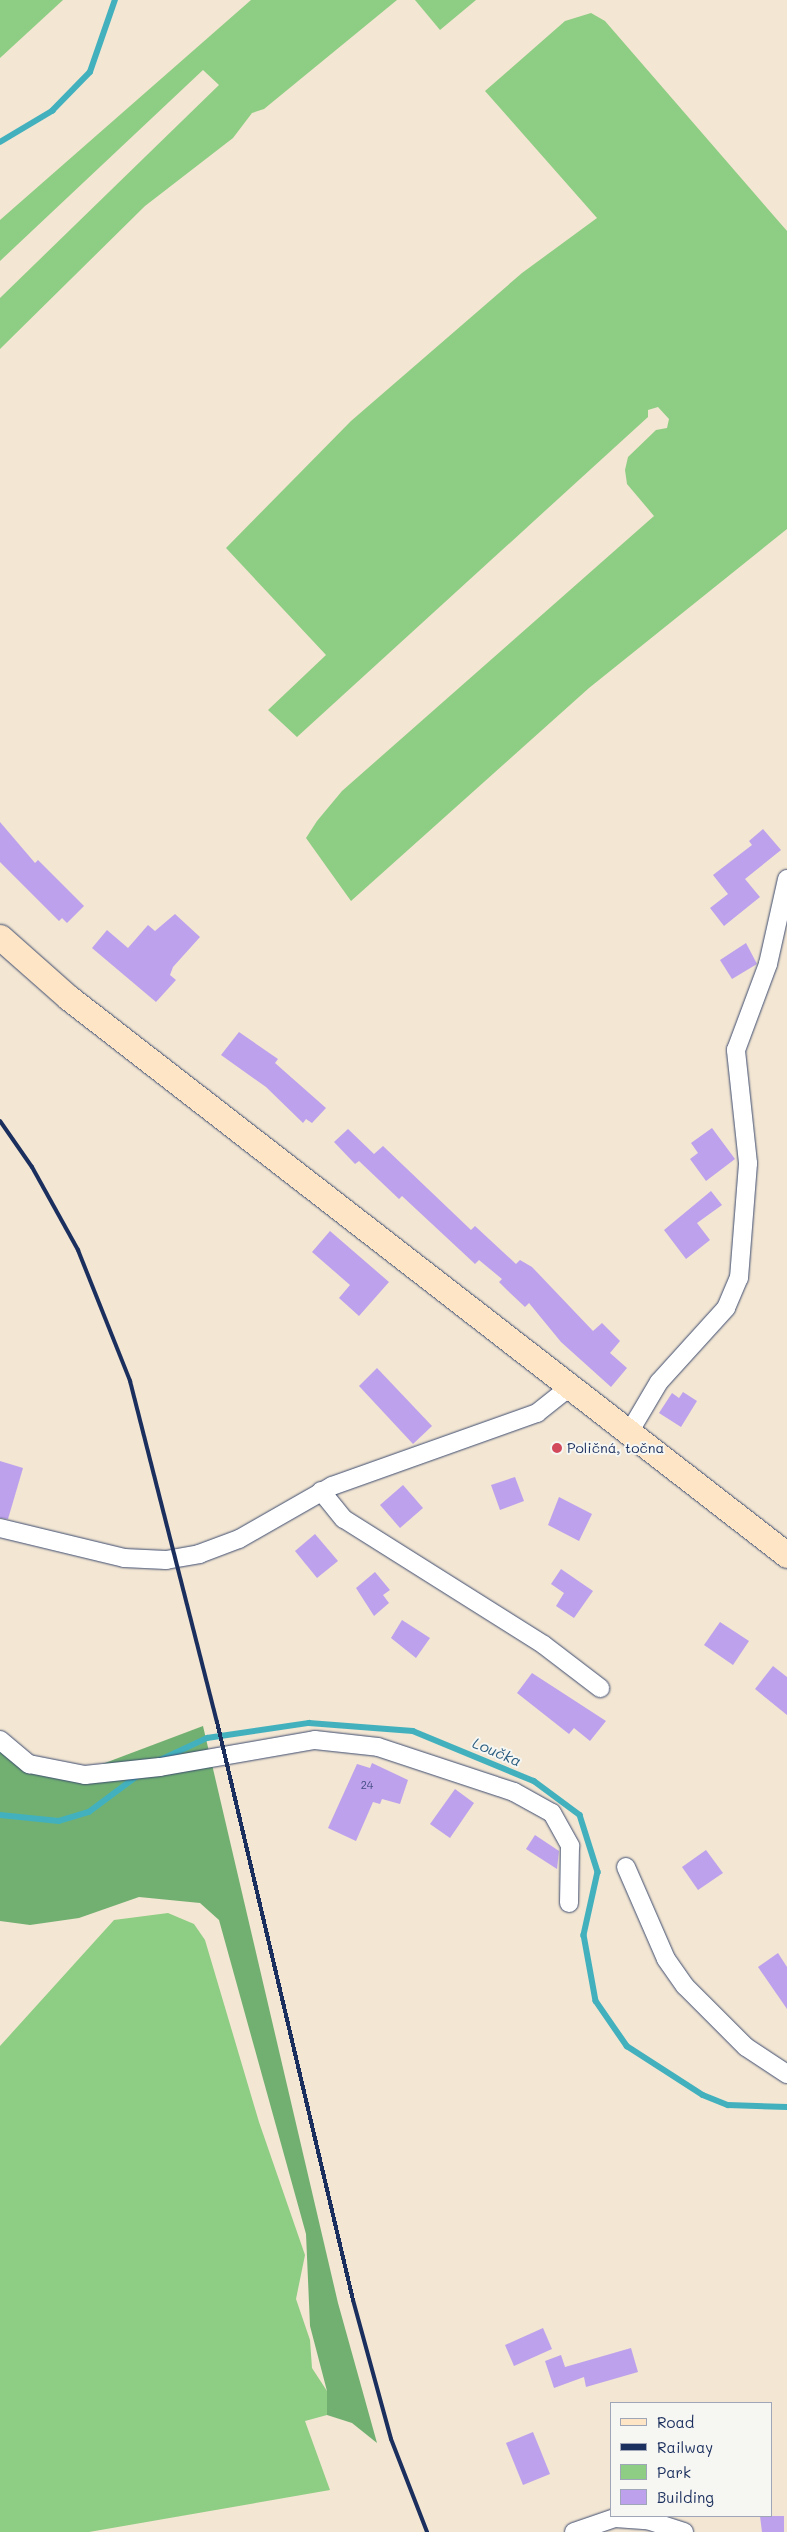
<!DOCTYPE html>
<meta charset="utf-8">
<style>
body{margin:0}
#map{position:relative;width:787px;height:2532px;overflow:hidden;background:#f3e6d2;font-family:Mali,sans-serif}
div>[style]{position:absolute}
.green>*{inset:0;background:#8ecd84}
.forest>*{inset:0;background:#72b072}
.stream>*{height:5.5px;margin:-2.75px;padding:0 2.75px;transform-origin:2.75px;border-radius:2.75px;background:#42b1bd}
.building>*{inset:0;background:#bda1ec}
.roads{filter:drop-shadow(0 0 1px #3b4a6f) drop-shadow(0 0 1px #3b4a6f)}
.minor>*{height:18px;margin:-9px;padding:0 9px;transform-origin:9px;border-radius:9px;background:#fff}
.secondary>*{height:25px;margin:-12.5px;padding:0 12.5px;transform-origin:12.5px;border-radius:12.5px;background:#fee5c5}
.rail>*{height:4px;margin:-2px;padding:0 2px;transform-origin:2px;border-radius:2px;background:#1b2f5e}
.dots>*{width:14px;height:14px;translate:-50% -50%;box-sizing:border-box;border:2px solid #f6f6f2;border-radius:50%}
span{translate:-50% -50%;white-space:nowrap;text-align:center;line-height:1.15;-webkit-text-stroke:4px #f6f6f2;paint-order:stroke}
.number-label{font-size:11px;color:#444c82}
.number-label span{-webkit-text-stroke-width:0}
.poi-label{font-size:14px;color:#1b2f5e}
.left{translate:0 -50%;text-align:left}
.water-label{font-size:15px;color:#295c7f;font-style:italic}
.legend{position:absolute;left:610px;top:2402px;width:162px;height:115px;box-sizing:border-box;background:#f6f6f2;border:1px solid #9ea6b7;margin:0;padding:6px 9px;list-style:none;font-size:15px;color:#1b2f5e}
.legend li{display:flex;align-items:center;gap:10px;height:25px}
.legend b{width:25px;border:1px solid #9ea6b7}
</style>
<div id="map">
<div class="green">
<i style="clip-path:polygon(0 0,63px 0,0 58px)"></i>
<i style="clip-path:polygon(251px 0,397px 0,264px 109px,252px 113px,233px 138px,145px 206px,0 349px,0 298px,219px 85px,203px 70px,0 261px,0 220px)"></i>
<i style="clip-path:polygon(415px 0,476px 0,440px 30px)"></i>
<i style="clip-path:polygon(591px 13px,605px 21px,787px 231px,787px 529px,589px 688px,351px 901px,306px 838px,317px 821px,342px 791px,654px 516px,627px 484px,625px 470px,628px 457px,656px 430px,667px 428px,669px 419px,658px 407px,648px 410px,648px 417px,297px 737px,268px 710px,326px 655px,226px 548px,351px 421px,522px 273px,597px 218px,485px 91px,565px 21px)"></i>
<i style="clip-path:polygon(168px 1913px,194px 1924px,205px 1940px,259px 2122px,305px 2255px,296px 2299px,310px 2340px,312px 2368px,327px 2391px,327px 2415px,305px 2421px,330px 2490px,89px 2532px,0 2532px,0 2046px,114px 1920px)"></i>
</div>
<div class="forest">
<i style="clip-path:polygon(203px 1726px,338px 2303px,377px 2443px,352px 2423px,327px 2415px,327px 2391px,310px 2326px,306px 2234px,219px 1920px,200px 1903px,139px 1897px,79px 1918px,30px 1925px,0 1921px,0 1747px,73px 1775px)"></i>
</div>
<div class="stream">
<i style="left:0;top:142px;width:61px;rotate:-30.8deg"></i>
<i style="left:52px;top:111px;width:54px;rotate:-45.7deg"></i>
<i style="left:90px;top:72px;width:76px;rotate:-70.9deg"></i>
<i style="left:158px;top:1761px;width:54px;rotate:-25.1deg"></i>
<i style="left:207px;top:1738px;width:103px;rotate:-8.4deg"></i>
<i style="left:309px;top:1723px;width:104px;rotate:4.4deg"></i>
<i style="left:413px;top:1731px;width:131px;rotate:22.5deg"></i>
<i style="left:534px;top:1781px;width:57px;rotate:36.5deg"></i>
<i style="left:580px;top:1815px;width:60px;rotate:72.5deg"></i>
<i style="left:598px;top:1872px;width:65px;rotate:102.5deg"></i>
<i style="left:584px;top:1935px;width:67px;rotate:79.7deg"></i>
<i style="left:596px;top:2001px;width:55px;rotate:55.4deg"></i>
<i style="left:627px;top:2046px;width:90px;rotate:32.8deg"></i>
<i style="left:703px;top:2095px;width:27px;rotate:22deg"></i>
<i style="left:728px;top:2105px;width:59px;rotate:1.9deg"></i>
<i style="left:0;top:1815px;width:59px;rotate:5.8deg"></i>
<i style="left:59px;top:1821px;width:31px;rotate:-17deg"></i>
<i style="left:89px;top:1812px;width:64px;rotate:-36.7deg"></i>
</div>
<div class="building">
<i style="clip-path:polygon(0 822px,35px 863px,38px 860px,84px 906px,67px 923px,62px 918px,59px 921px,0 862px)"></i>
<i style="clip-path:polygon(763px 829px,781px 850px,745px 879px,760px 897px,724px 926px,710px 908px,728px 894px,713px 875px,752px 845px,749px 841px)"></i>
<i style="clip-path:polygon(175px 914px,200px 937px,173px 967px,170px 975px,176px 980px,156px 1002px,92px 948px,107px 930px,128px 948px,148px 925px,155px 931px)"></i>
<i style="clip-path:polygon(746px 943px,757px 964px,732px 979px,720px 960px)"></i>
<i style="clip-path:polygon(239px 1032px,278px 1059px,275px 1063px,326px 1108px,312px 1123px,306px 1119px,303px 1123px,266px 1087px,221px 1055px)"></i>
<i style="clip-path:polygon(712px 1128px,735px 1159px,706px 1181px,690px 1159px,698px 1153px,691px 1143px)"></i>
<i style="clip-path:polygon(348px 1129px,374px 1154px,383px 1146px,471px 1230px,475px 1226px,516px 1264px,520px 1260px,532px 1267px,593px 1331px,602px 1323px,620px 1341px,610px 1353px,627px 1368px,611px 1387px,561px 1342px,529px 1303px,525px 1307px,507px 1290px,499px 1282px,502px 1279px,479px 1260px,475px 1264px,402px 1196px,399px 1199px,359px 1161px,355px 1164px,334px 1142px)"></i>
<i style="clip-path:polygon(711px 1191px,722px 1205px,697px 1223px,710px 1240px,686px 1259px,664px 1230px)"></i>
<i style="clip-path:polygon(330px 1231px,389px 1282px,359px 1316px,339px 1298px,350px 1285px,312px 1252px)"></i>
<i style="clip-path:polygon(377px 1368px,432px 1426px,413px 1444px,359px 1386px)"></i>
<i style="clip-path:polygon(683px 1392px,697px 1401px,681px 1427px,659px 1413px,672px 1393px,679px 1398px)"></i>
<i style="clip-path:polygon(0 1461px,23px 1468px,8px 1519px,0 1518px)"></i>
<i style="clip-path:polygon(515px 1477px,524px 1501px,500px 1510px,491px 1485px)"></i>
<i style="clip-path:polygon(403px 1485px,423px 1508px,400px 1528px,380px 1505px)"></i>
<i style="clip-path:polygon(559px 1497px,592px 1514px,579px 1541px,548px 1525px)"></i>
<i style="clip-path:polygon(315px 1534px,338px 1561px,317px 1578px,295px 1551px)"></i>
<i style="clip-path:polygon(561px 1569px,593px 1591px,574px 1618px,556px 1606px,564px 1593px,551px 1584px)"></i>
<i style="clip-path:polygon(375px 1572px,390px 1590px,383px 1595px,389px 1603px,374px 1616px,356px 1588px)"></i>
<i style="clip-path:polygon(402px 1620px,430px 1638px,416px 1658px,391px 1638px)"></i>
<i style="clip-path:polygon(720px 1622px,749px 1641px,733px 1665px,704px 1645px)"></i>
<i style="clip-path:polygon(773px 1666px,787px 1677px,787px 1715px,755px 1689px)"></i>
<i style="clip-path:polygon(532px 1673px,606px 1721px,590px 1741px,574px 1728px,569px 1734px,517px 1693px)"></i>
<i style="clip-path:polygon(372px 1763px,408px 1780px,400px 1804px,382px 1799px,380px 1804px,373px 1802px,356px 1841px,328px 1828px,357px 1764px,370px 1768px)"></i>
<i style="clip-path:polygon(455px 1789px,474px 1803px,450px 1838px,430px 1824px)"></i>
<i style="clip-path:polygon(535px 1835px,559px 1851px,557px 1869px,526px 1849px)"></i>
<i style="clip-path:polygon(706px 1850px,723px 1873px,698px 1890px,682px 1867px)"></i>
<i style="clip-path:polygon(778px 1953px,787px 1967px,787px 2009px,758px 1967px)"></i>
<i style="clip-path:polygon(543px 2328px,552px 2349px,514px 2366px,505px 2345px)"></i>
<i style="clip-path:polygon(631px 2348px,638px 2372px,586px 2387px,584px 2377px,554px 2388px,545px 2361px,561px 2355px,565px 2367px)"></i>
<i style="clip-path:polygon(533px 2432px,550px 2474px,523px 2485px,506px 2443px)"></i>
<i style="clip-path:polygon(760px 2516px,784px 2516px,784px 2532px,762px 2532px)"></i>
</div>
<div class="roads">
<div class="minor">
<i style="left:630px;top:1431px;width:57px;rotate:-59.4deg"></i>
<i style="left:659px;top:1382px;width:100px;rotate:-47.8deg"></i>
<i style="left:726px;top:1308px;width:33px;rotate:-67deg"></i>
<i style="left:739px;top:1278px;width:115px;rotate:-85.5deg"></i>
<i style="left:748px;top:1163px;width:114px;rotate:-96.1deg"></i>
<i style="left:736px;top:1050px;width:92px;rotate:-69.6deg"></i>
<i style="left:768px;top:964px;width:87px;rotate:-77.4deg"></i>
<i style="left:321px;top:1491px;width:36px;rotate:51deg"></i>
<i style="left:344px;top:1519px;width:236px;rotate:32.2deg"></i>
<i style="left:544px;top:1645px;width:71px;rotate:37.5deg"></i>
<i style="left:0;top:1528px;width:128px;rotate:13.6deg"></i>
<i style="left:124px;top:1558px;width:42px;rotate:2.7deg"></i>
<i style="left:166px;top:1560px;width:34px;rotate:-10deg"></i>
<i style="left:199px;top:1554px;width:43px;rotate:-20.6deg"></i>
<i style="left:239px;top:1539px;width:107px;rotate:-29.7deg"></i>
<i style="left:332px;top:1486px;width:218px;rotate:-19.6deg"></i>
<i style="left:537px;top:1413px;width:43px;rotate:-38.5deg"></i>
<i style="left:0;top:1740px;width:38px;rotate:40deg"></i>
<i style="left:29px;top:1764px;width:57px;rotate:11.1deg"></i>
<i style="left:85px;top:1775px;width:75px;rotate:-6.1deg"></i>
<i style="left:160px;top:1767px;width:157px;rotate:-9.9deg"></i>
<i style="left:315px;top:1740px;width:63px;rotate:6.3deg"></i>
<i style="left:378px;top:1747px;width:143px;rotate:18.3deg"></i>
<i style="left:514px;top:1792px;width:43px;rotate:28.9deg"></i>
<i style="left:552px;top:1813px;width:38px;rotate:61deg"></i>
<i style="left:570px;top:1846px;width:57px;rotate:91deg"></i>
<i style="left:626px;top:1867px;width:100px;rotate:66.5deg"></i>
<i style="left:666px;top:1959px;width:33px;rotate:55deg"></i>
<i style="left:685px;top:1986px;width:86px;rotate:45deg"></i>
<i style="left:746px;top:2047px;width:49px;rotate:33.4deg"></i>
<i style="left:574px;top:2532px;width:43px;rotate:-18.9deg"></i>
<i style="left:615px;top:2518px;width:32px;rotate:4deg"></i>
<i style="left:647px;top:2520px;width:39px;rotate:18deg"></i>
</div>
<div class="secondary">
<i style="left:0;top:937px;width:92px;rotate:41.5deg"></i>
<i style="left:69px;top:998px;width:909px;rotate:37.8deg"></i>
</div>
</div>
<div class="rail">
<i style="left:0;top:1121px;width:56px;rotate:55.2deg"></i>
<i style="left:32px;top:1167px;width:95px;rotate:61deg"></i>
<i style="left:78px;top:1250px;width:141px;rotate:68.3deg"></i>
<i style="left:130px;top:1381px;width:352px;rotate:75.7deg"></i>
<i style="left:217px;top:1722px;width:594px;rotate:76.76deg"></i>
<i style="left:353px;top:2300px;width:144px;rotate:74.7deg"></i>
<i style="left:391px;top:2439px;width:100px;rotate:68.8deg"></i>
</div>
<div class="dots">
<i style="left:557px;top:1448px;background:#d1495b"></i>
</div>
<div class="number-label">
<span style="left:367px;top:1785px">24</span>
</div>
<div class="poi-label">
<span class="left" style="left:567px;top:1448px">Poličná, točna</span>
</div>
<div class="water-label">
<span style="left:497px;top:1752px;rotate:23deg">Loučka</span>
</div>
<ul class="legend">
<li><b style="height:6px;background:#fee5c5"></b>Road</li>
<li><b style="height:6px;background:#1b2f5e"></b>Railway</li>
<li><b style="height:14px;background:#8ecd84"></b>Park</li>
<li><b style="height:14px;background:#bda1ec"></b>Building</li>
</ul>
</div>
